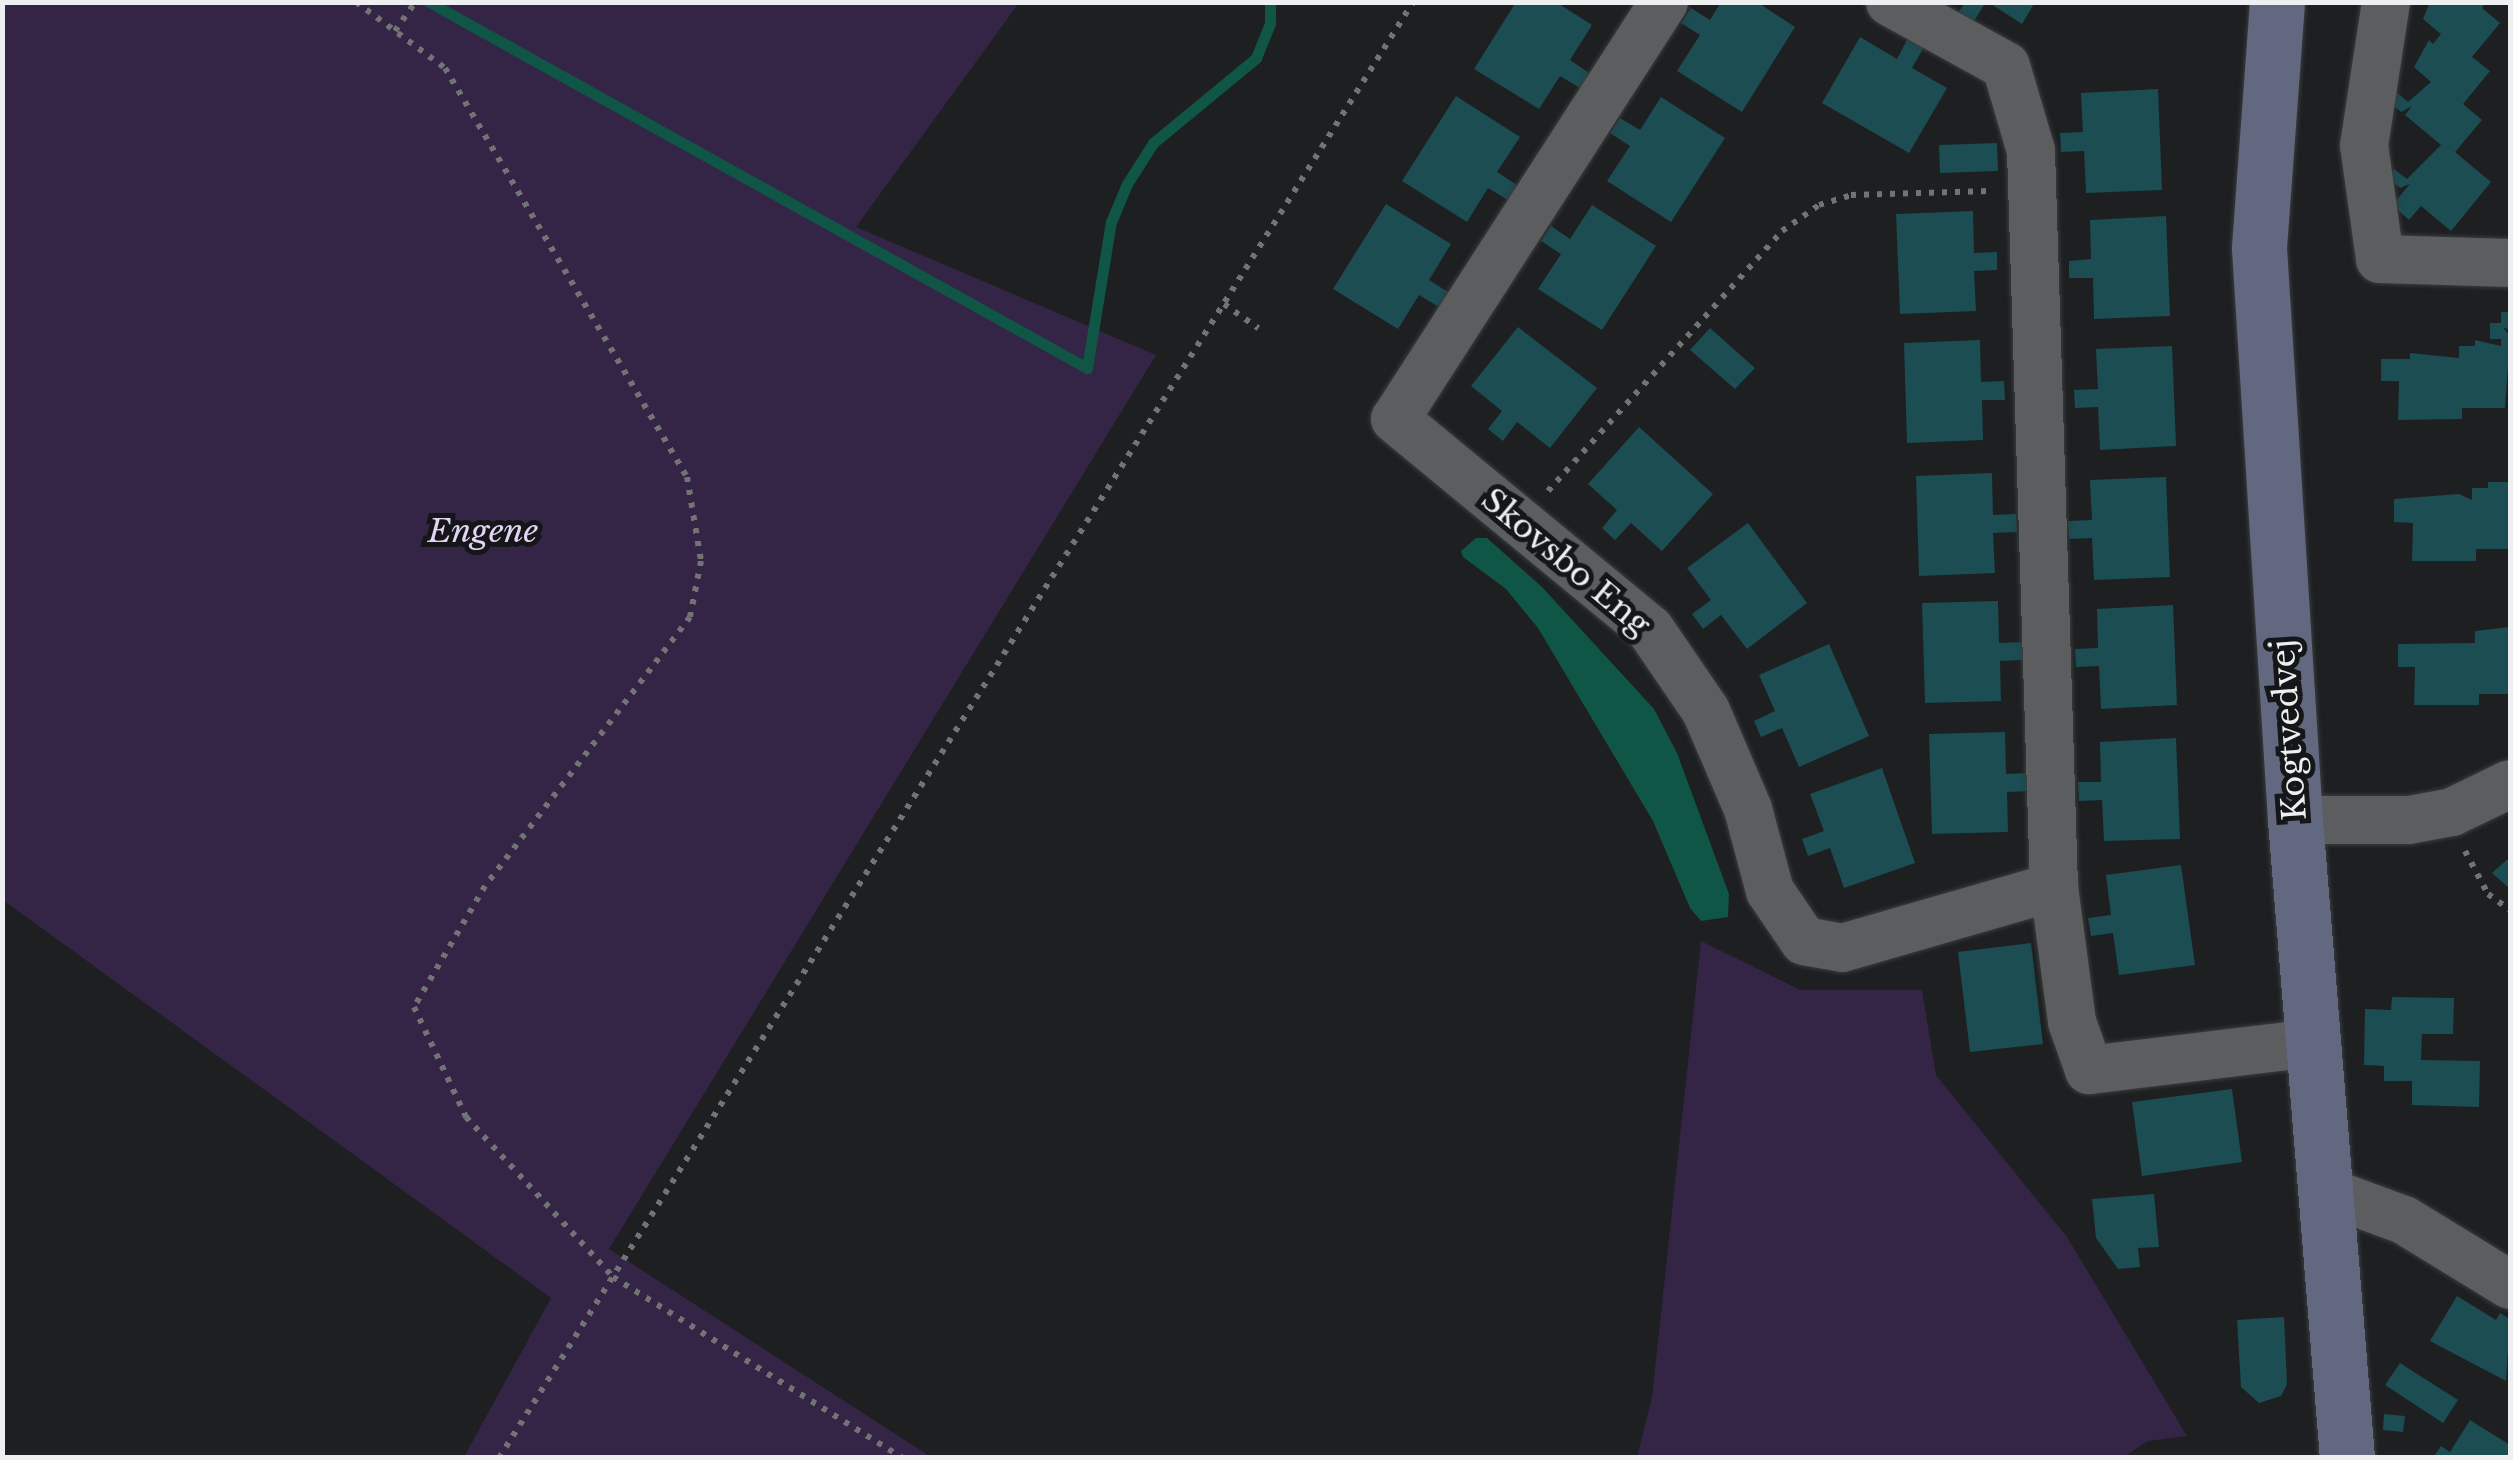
<!DOCTYPE html>
<style>
body{margin:0}
#map{position:relative;width:2513px;height:1460px;overflow:hidden;background:#1d1f20;font-family:"Libre Baskerville",serif}
div>[style]{position:absolute}
.green>*{inset:0;background:#342446}
.water>*{inset:0;background:#105646}
.stream>*{height:11px;margin:-5.5px;padding:0 5.5px;transform-origin:5.5px;border-radius:5.5px;background:#105646}
.building>*{inset:0;background:#1b4d53}
.path>*{height:6px;margin-top:-3px;transform-origin:0;background:repeating-linear-gradient(90deg,#717374 0 5px,transparent 0 13px)}
.roads{filter:drop-shadow(0 0 2px #3a3c3d) drop-shadow(0 0 2px #3a3c3d)}
.street>*{height:48px;margin:-24px;padding:0 24px;transform-origin:24px;border-radius:24px;background:#5b5d5f}
.secondary>*{height:55px;margin:-27.5px;padding:0 27.5px;transform-origin:27.5px;border-radius:27.5px;background:#616880}
span{translate:-50% -50%;white-space:nowrap;text-align:center;line-height:1.15;-webkit-text-stroke:10px #141617;paint-order:stroke}
.park-label{font-size:32px;color:#e2d4f5;font-style:italic}
.street-label{font-size:32px;color:#edeff0}
.frame{position:absolute;inset:0;border:5px solid #edeff0;pointer-events:none}
</style>
<div id="map">
<div class="green">
<i style="clip-path:polygon(3px 2px,1019px 3px,856px 227px,1156px 355px,609px 1249px,931px 1457px,464px 1457px,551px 1298px,3px 900px)"></i>
<i style="clip-path:polygon(1701px 941px,1800px 990px,1922px 990px,1936px 1075px,2067px 1237px,2187px 1436px,2148px 1441px,2122px 1458px,1637px 1457px,1652px 1397px)"></i>
</div>
<div class="water">
<i style="clip-path:polygon(1476px 538px,1487px 538px,1542px 587px,1654px 709px,1677px 753px,1729px 894px,1728px 917px,1701px 921px,1690px 908px,1653px 821px,1538px 628px,1506px 589px,1463px 557px,1461px 551px)"></i>
</div>
<div class="stream">
<i style="left:429px;top:2px;width:753px;rotate:29.08deg"></i>
<i style="left:1087px;top:368px;width:148px;rotate:-80.7deg"></i>
<i style="left:1111px;top:222px;width:41px;rotate:-67.2deg"></i>
<i style="left:1127px;top:184px;width:49px;rotate:-57.6deg"></i>
<i style="left:1153px;top:143px;width:134px;rotate:-39.5deg"></i>
<i style="left:1256px;top:58px;width:38px;rotate:-68deg"></i>
<i style="left:1270px;top:23px;width:21px;rotate:-90deg"></i>
</div>
<div class="building">
<i style="clip-path:polygon(1516px 2px,1556px 2px,1592px 25px,1570px 60px,1589px 73px,1580px 88px,1560px 76px,1539px 109px,1474px 69px)"></i>
<i style="clip-path:polygon(1721px 2px,1757px 2px,1795px 27px,1742px 112px,1677px 71px,1700px 35px,1681px 23px,1691px 8px,1710px 20px)"></i>
<i style="clip-path:polygon(1965px 2px,1986px 2px,1974px 21px,1959px 12px)"></i>
<i style="clip-path:polygon(1988px 2px,2035px 2px,2022px 24px)"></i>
<i style="clip-path:polygon(2430px 2px,2486px 2px,2482px 8px,2500px 23px,2472px 57px,2490px 71px,2463px 104px,2482px 120px,2455px 152px,2491px 182px,2451px 231px,2421px 206px,2409px 220px,2392px 205px,2410px 184px,2400px 188px,2387px 177px,2394px 169px,2407px 179px,2441px 145px,2405px 115px,2412px 106px,2401px 112px,2388px 101px,2396px 92px,2408px 102px,2431px 82px,2414px 67px,2429px 40px,2433px 44px,2441px 34px,2423px 19px)"></i>
<i style="clip-path:polygon(1860px 37px,1897px 59px,1908px 38px,1924px 47px,1912px 68px,1947px 88px,1909px 153px,1822px 103px)"></i>
<i style="clip-path:polygon(2158px 89px,2162px 190px,2086px 193px,2084px 151px,2061px 152px,2060px 133px,2083px 132px,2081px 93px)"></i>
<i style="clip-path:polygon(1456px 96px,1520px 137px,1497px 172px,1517px 185px,1508px 200px,1488px 188px,1467px 222px,1402px 181px)"></i>
<i style="clip-path:polygon(1661px 97px,1725px 138px,1671px 222px,1607px 181px,1630px 146px,1610px 133px,1620px 118px,1640px 130px)"></i>
<i style="clip-path:polygon(1997px 143px,1998px 171px,1940px 173px,1939px 145px)"></i>
<i style="clip-path:polygon(1386px 204px,1451px 244px,1429px 280px,1448px 292px,1439px 307px,1419px 295px,1398px 329px,1333px 289px)"></i>
<i style="clip-path:polygon(1592px 205px,1656px 246px,1602px 330px,1538px 289px,1561px 254px,1541px 241px,1551px 226px,1570px 239px)"></i>
<i style="clip-path:polygon(1973px 211px,1974px 253px,1997px 252px,1997px 270px,1974px 271px,1976px 311px,1900px 314px,1896px 214px)"></i>
<i style="clip-path:polygon(2166px 216px,2170px 316px,2094px 319px,2093px 278px,2069px 278px,2069px 261px,2091px 259px,2090px 220px)"></i>
<i style="clip-path:polygon(2501px 312px,2510px 312px,2510px 329px,2503px 328px,2510px 335px,2505px 408px,2462px 408px,2462px 419px,2398px 420px,2399px 381px,2381px 381px,2381px 359px,2410px 359px,2410px 353px,2459px 358px,2459px 346px,2475px 346px,2475px 340px,2501px 346px,2501px 339px,2490px 339px,2490px 323px,2501px 323px)"></i>
<i style="clip-path:polygon(1518px 327px,1597px 388px,1550px 448px,1517px 422px,1503px 441px,1488px 429px,1502px 411px,1471px 386px)"></i>
<i style="clip-path:polygon(1710px 328px,1755px 368px,1735px 389px,1690px 350px)"></i>
<i style="clip-path:polygon(1980px 340px,1981px 382px,2004px 381px,2005px 400px,1982px 400px,1983px 440px,1907px 443px,1904px 343px)"></i>
<i style="clip-path:polygon(2172px 346px,2176px 446px,2100px 450px,2098px 407px,2075px 408px,2074px 390px,2098px 389px,2096px 349px)"></i>
<i style="clip-path:polygon(1639px 427px,1713px 494px,1662px 551px,1631px 523px,1615px 540px,1602px 528px,1617px 510px,1588px 484px)"></i>
<i style="clip-path:polygon(1992px 473px,1993px 515px,2016px 514px,2017px 532px,1993px 533px,1995px 573px,1919px 576px,1916px 476px)"></i>
<i style="clip-path:polygon(2166px 477px,2170px 577px,2094px 580px,2092px 538px,2069px 539px,2068px 521px,2092px 520px,2090px 480px)"></i>
<i style="clip-path:polygon(2488px 482px,2510px 482px,2510px 549px,2476px 549px,2476px 561px,2412px 561px,2413px 523px,2394px 522px,2394px 499px,2459px 494px,2472px 500px,2472px 488px,2488px 488px)"></i>
<i style="clip-path:polygon(1748px 523px,1807px 603px,1747px 649px,1721px 615px,1703px 629px,1692px 614px,1711px 600px,1687px 568px)"></i>
<i style="clip-path:polygon(1998px 601px,1999px 643px,2023px 642px,2023px 660px,2000px 661px,2001px 701px,1925px 703px,1922px 603px)"></i>
<i style="clip-path:polygon(2173px 605px,2177px 705px,2101px 709px,2099px 666px,2076px 667px,2075px 649px,2098px 648px,2097px 609px)"></i>
<i style="clip-path:polygon(2510px 627px,2510px 694px,2479px 694px,2479px 705px,2414px 705px,2415px 667px,2398px 667px,2398px 644px,2475px 643px,2475px 631px)"></i>
<i style="clip-path:polygon(1829px 644px,1869px 736px,1799px 767px,1782px 728px,1761px 737px,1754px 721px,1775px 711px,1759px 675px)"></i>
<i style="clip-path:polygon(2005px 732px,2006px 774px,2029px 773px,2030px 791px,2007px 792px,2008px 832px,1932px 834px,1929px 734px)"></i>
<i style="clip-path:polygon(2176px 738px,2180px 839px,2104px 841px,2102px 800px,2079px 801px,2078px 782px,2101px 782px,2100px 742px)"></i>
<i style="clip-path:polygon(1882px 768px,1915px 863px,1844px 888px,1830px 848px,1808px 856px,1802px 839px,1824px 831px,1810px 794px)"></i>
<i style="clip-path:polygon(2510px 857px,2510px 889px,2492px 873px)"></i>
<i style="clip-path:polygon(2181px 865px,2195px 965px,2119px 975px,2113px 933px,2091px 936px,2088px 918px,2111px 915px,2106px 875px)"></i>
<i style="clip-path:polygon(2031px 943px,2043px 1044px,1970px 1052px,1958px 952px)"></i>
<i style="clip-path:polygon(2392px 997px,2454px 998px,2453px 1034px,2422px 1034px,2421px 1060px,2480px 1061px,2479px 1107px,2412px 1105px,2412px 1081px,2384px 1081px,2384px 1066px,2364px 1065px,2365px 1009px,2391px 1010px)"></i>
<i style="clip-path:polygon(2232px 1089px,2242px 1162px,2142px 1176px,2132px 1102px)"></i>
<i style="clip-path:polygon(2154px 1194px,2159px 1247px,2138px 1248px,2140px 1267px,2118px 1269px,2096px 1238px,2092px 1199px)"></i>
<i style="clip-path:polygon(2457px 1296px,2496px 1320px,2500px 1313px,2510px 1319px,2506px 1381px,2430px 1341px)"></i>
<i style="clip-path:polygon(2284px 1317px,2287px 1384px,2281px 1396px,2259px 1403px,2241px 1387px,2237px 1320px)"></i>
<i style="clip-path:polygon(2400px 1363px,2458px 1400px,2443px 1423px,2385px 1385px)"></i>
<i style="clip-path:polygon(2384px 1414px,2405px 1416px,2403px 1432px,2383px 1430px)"></i>
<i style="clip-path:polygon(2470px 1420px,2510px 1445px,2510px 1458px,2433px 1458px,2441px 1446px,2450px 1452px)"></i>
</div>
<div class="path">
<i style="left:356px;top:2px;width:111px;rotate:36.6deg"></i>
<i style="left:445px;top:68px;width:475px;rotate:59.4deg"></i>
<i style="left:687px;top:477px;width:85px;rotate:80.5deg"></i>
<i style="left:701px;top:561px;width:57px;rotate:101.1deg"></i>
<i style="left:690px;top:617px;width:338px;rotate:127.3deg"></i>
<i style="left:485px;top:886px;width:140px;rotate:120.4deg"></i>
<i style="left:414px;top:1007px;width:122px;rotate:64.7deg"></i>
<i style="left:466px;top:1117px;width:217px;rotate:47.4deg"></i>
<i style="left:613px;top:1277px;width:342px;rotate:32deg"></i>
<i style="left:395px;top:31px;width:35px;rotate:-55deg"></i>
<i style="left:1224px;top:304px;width:42px;rotate:35.2deg"></i>
<i style="left:1548px;top:491px;width:350px;rotate:-48deg"></i>
<i style="left:1782px;top:231px;width:45px;rotate:-35.1deg"></i>
<i style="left:1819px;top:205px;width:34px;rotate:-17deg"></i>
<i style="left:1851px;top:195px;width:139px;rotate:-1.6deg"></i>
<i style="left:2465px;top:851px;width:49px;rotate:61.9deg"></i>
<i style="left:2488px;top:894px;width:27px;rotate:36deg"></i>
<i style="left:499px;top:1458px;width:1719px;rotate:-57.88deg"></i>
</div>
<div class="roads">
<div class="street">
<i style="left:1664px;top:2px;width:496px;rotate:122.8deg"></i>
<i style="left:1395px;top:419px;width:330px;rotate:39.5deg"></i>
<i style="left:1650px;top:629px;width:99px;rotate:55.7deg"></i>
<i style="left:1706px;top:711px;width:107px;rotate:66.8deg"></i>
<i style="left:1748px;top:809px;width:85px;rotate:75deg"></i>
<i style="left:1770px;top:891px;width:60px;rotate:55.8deg"></i>
<i style="left:1804px;top:941px;width:39px;rotate:10deg"></i>
<i style="left:1842px;top:948px;width:221px;rotate:-16.1deg"></i>
<i style="left:1890px;top:2px;width:132px;rotate:28.9deg"></i>
<i style="left:2006px;top:66px;width:89px;rotate:73.6deg"></i>
<i style="left:2031px;top:151px;width:736px;rotate:88.21deg"></i>
<i style="left:2054px;top:887px;width:136px;rotate:82.4deg"></i>
<i style="left:2072px;top:1022px;width:51px;rotate:70.5deg"></i>
<i style="left:2089px;top:1070px;width:226px;rotate:-6.9deg"></i>
<i style="left:2386px;top:2px;width:145px;rotate:98.7deg"></i>
<i style="left:2364px;top:145px;width:115px;rotate:82deg"></i>
<i style="left:2380px;top:259px;width:130px;rotate:1.8deg"></i>
<i style="left:2295px;top:820px;width:114px"></i>
<i style="left:2409px;top:820px;width:44px;rotate:-10.5deg"></i>
<i style="left:2452px;top:812px;width:64px;rotate:-25.8deg"></i>
<i style="left:2325px;top:1191px;width:84px;rotate:20.2deg"></i>
<i style="left:2404px;top:1220px;width:124px;rotate:31.5deg"></i>
</div>
<div class="secondary">
<i style="left:2277px;top:2px;width:247px;rotate:94.2deg"></i>
<i style="left:2259px;top:248px;width:573px;rotate:86.4deg"></i>
<i style="left:2295px;top:820px;width:640px;rotate:85.34deg"></i>
</div>
</div>
<div class="park-label">
<span style="left:483px;top:531px">Engene</span>
</div>
<div class="street-label">
<span style="left:1566px;top:562px;rotate:40deg">Skovsbo Eng</span>
<span style="left:2289px;top:730px;rotate:-94deg">Kogtvedvej</span>
</div>
<div class="frame"></div>
</div>
